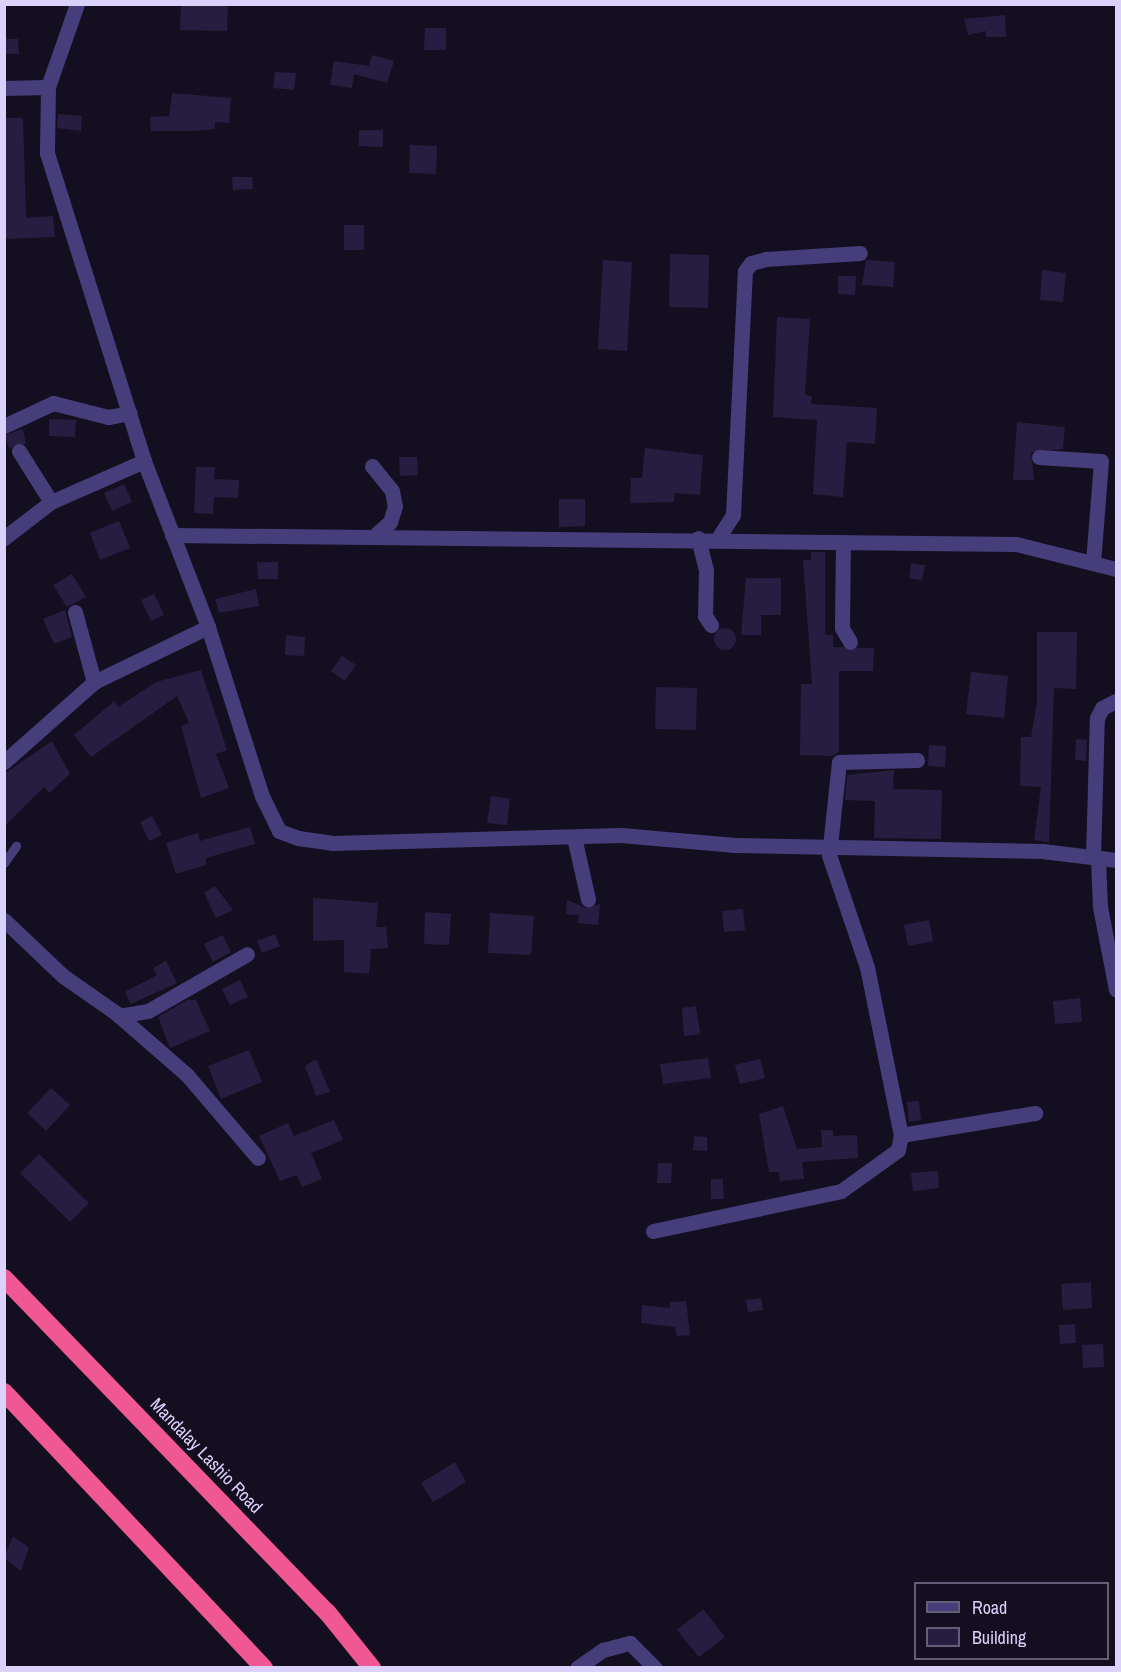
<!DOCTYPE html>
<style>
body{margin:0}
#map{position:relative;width:1121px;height:1672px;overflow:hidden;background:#140f20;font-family:"Archivo Narrow",sans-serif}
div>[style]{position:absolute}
.building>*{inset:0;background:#271d40}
.round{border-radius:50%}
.lane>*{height:9px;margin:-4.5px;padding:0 4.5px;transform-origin:4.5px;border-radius:4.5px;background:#463e7b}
.street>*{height:15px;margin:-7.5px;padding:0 7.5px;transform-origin:7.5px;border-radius:7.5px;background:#463e7b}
.highway>*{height:18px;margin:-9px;padding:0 9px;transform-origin:9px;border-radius:9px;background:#f05893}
span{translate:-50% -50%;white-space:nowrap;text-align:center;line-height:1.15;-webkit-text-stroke:4.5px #140f20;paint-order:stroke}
.street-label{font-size:18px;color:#dbd2fb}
.frame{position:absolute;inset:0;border:6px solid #dbd2fb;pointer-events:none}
.legend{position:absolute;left:914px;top:1582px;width:195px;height:78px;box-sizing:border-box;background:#140f20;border:2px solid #645d78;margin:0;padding:8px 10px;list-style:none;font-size:18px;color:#dbd2fb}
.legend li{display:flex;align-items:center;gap:12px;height:30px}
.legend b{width:30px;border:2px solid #645d78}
</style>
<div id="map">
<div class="building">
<i style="clip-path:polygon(181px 4px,228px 4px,227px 31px,180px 30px)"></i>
<i style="clip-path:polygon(1005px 15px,1006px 37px,986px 37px,986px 31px,968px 35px,964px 19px)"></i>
<i style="clip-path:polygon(425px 28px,446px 28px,446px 50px,424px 50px)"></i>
<i style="clip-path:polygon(4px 39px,18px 39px,19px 54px,4px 54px)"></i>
<i style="clip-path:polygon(372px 55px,394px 61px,387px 83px,354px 74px,352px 88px,330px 85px,334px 61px,369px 66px)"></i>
<i style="clip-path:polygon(275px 72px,296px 73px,294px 90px,273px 88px)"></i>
<i style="clip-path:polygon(172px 93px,231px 98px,229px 123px,215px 122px,215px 129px,194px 131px,151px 131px,150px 117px,169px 116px)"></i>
<i style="clip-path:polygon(58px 114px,82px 116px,81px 131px,57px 128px)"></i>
<i style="clip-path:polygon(4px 118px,23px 118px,26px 218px,53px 216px,55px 237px,4px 239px)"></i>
<i style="clip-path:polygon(359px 130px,383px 130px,383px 147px,359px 146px)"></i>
<i style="clip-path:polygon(410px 145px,437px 146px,436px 174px,409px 173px)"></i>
<i style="clip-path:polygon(232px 177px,252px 177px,253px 189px,233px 190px)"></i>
<i style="clip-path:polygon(344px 225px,364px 225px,364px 250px,344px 250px)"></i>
<i style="clip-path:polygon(670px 254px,709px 255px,708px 308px,669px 307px)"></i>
<i style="clip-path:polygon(603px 260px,632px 262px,627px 351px,598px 349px)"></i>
<i style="clip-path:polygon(866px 260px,895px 262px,893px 287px,862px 285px)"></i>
<i style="clip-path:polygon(1042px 270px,1066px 273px,1063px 302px,1040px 300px)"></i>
<i style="clip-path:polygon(838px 276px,856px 276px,855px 295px,838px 294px)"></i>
<i style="clip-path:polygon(777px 317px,810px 319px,805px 395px,812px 396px,811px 404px,877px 408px,875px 444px,847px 442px,843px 497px,813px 494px,817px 420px,773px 417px)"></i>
<i style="clip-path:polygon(49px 419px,76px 420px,75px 437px,49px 436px)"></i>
<i style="clip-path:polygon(1017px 422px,1065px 427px,1063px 449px,1031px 452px,1034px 480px,1013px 480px)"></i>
<i style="clip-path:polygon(23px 429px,26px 444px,9px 448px,5px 435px)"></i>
<i style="clip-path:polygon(645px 448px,703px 455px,700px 495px,675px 493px,674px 502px,630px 503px,631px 478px,642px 478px)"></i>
<i style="clip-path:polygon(399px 457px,417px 457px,418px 475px,400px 476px)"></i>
<i style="clip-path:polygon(196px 467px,215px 467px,214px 479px,239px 480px,238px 498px,214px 497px,213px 514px,194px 513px)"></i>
<i style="clip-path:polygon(124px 484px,132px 502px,112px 511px,104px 493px)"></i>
<i style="clip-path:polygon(559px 499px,585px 499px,585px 526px,559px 527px)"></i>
<i style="clip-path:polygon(119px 521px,130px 548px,100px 560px,90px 533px)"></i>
<i style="clip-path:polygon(811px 552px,825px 552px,825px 634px,833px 635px,833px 647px,874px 648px,873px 671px,839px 671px,839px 752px,832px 756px,800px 755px,801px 684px,812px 684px,803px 560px,811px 560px)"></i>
<i style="clip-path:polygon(257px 562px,278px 562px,278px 579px,258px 579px)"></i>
<i style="clip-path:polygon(911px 563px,925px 565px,922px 580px,909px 578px)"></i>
<i style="clip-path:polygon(72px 574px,86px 597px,67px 607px,53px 585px)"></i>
<i style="clip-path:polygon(746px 578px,781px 578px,781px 615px,761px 615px,761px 635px,741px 635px)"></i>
<i style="clip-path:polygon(256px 589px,259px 606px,219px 613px,215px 599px)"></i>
<i style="clip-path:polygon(154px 594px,164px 615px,151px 621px,141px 600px)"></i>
<i style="clip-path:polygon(65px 610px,72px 637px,54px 644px,43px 619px)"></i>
<i class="round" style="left:714px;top:628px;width:22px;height:22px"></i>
<i style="clip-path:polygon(1037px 632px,1077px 632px,1076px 689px,1054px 688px,1049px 842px,1034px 840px,1041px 787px,1020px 786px,1021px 737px,1031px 737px,1037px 703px)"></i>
<i style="clip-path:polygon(286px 635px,305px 637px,304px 656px,285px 655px)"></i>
<i style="clip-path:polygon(342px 656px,356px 665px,345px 681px,331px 671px)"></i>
<i style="clip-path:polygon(201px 670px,227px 750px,216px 754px,229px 788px,201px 798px,181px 726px,189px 723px,177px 696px,91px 757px,74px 735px,114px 701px,118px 707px,156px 682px)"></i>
<i style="clip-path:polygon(971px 672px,1008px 676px,1004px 718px,966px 714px)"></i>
<i style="clip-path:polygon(656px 687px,697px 688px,696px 730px,655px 729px)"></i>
<i style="clip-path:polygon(1076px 739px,1087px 740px,1086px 761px,1075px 760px)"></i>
<i style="clip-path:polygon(52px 741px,70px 774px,49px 793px,44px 787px,4px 827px,4px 774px)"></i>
<i style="clip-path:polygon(929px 745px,946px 746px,945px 767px,928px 766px)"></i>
<i style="clip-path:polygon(894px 770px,893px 789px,942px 790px,941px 839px,874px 838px,875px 801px,845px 800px,847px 775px)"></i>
<i style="clip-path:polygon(491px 796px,510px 799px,507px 825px,487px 823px)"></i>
<i style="clip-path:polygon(152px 816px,162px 835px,149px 841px,140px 822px)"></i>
<i style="clip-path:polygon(250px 827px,255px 844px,206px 858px,206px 865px,176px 874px,166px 843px,198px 833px,200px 841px)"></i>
<i style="clip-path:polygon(215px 886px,233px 910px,216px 918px,204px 893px)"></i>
<i style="clip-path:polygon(313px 898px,378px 903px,376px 927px,386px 927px,388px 948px,371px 949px,369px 974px,344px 972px,344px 940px,313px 941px)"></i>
<i style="clip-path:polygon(567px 900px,586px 908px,600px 904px,598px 925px,578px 923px,579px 915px,566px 914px)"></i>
<i style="clip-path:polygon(743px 909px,745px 930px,724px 932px,722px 911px)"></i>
<i style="clip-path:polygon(425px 912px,451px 914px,449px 945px,424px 944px)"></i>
<i style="clip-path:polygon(490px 913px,534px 916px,531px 955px,488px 953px)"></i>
<i style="clip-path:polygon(929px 920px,933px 941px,908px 946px,904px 925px)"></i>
<i style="clip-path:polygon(275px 934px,280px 946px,262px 953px,257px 941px)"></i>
<i style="clip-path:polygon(223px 935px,231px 952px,213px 962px,204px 944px)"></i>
<i style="clip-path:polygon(166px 961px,177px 983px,131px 1004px,125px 992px,157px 975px,153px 968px)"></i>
<i style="clip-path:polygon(240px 980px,248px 997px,230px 1005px,222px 989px)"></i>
<i style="clip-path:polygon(1080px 998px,1082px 1022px,1055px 1024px,1053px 1001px)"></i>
<i style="clip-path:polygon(187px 1000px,196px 1000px,210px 1031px,170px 1048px,158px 1017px)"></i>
<i style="clip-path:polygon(696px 1006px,700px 1034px,684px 1036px,682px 1008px)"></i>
<i style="clip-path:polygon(249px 1050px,262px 1082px,221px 1099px,208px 1066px)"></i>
<i style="clip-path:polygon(708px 1058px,711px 1078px,663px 1084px,660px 1064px)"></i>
<i style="clip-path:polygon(316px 1059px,330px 1092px,316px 1096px,305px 1066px)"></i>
<i style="clip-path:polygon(760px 1059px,765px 1078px,740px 1084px,735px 1065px)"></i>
<i style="clip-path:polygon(51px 1088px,70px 1105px,46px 1131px,27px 1113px)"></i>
<i style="clip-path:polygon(919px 1101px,921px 1120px,909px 1122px,907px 1102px)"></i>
<i style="clip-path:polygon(783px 1106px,797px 1149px,822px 1147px,821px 1130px,833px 1130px,833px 1136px,857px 1135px,858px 1158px,802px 1162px,804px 1179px,780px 1181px,779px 1172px,769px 1172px,759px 1114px)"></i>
<i style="clip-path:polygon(334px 1120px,343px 1140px,311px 1153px,322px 1179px,302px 1187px,297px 1175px,280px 1181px,259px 1136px,288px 1123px,294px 1136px)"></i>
<i style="clip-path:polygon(694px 1136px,707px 1137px,707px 1151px,693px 1150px)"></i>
<i style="clip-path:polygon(39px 1154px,89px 1203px,70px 1222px,20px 1173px)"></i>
<i style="clip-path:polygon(658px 1163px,672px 1163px,671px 1183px,657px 1183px)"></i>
<i style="clip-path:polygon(938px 1171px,939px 1188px,913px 1191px,911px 1173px)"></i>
<i style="clip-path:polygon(711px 1179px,723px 1179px,724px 1199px,711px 1199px)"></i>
<i style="clip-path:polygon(1091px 1282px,1092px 1308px,1063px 1310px,1061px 1284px)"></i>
<i style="clip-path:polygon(761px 1298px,763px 1310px,748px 1312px,746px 1300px)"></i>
<i style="clip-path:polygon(686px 1301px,690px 1335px,677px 1336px,675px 1327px,641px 1323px,642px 1305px,670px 1308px,670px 1302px)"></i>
<i style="clip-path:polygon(1075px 1324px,1076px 1343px,1060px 1344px,1059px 1325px)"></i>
<i style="clip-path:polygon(1103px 1344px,1104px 1367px,1083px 1368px,1082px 1345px)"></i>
<i style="clip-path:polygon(455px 1462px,466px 1482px,433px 1502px,421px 1483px)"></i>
<i style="clip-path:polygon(13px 1536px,29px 1548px,21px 1571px,4px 1558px)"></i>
<i style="clip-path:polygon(703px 1609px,725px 1637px,699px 1657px,677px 1630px)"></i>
</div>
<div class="lane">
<i style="left:4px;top:863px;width:21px;rotate:-55deg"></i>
</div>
<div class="street">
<i style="left:77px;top:4px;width:88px;rotate:109.3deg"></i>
<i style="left:48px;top:87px;width:66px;rotate:90.9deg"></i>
<i style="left:47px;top:153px;width:323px;rotate:72.5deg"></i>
<i style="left:144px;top:461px;width:178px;rotate:68.9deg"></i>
<i style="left:4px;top:88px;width:44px;rotate:-1.3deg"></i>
<i style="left:4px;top:426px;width:54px;rotate:-25.1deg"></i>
<i style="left:53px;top:403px;width:57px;rotate:14.3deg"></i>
<i style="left:108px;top:417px;width:22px;rotate:-10deg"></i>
<i style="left:19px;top:451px;width:60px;rotate:57.9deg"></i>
<i style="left:1039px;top:457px;width:62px;rotate:3.7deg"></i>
<i style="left:1101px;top:461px;width:101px;rotate:94.5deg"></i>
<i style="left:372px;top:466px;width:32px;rotate:51deg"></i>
<i style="left:392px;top:491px;width:15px;rotate:79deg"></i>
<i style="left:395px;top:506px;width:17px;rotate:107deg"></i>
<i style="left:390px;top:522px;width:18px;rotate:139deg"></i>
<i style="left:172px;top:535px;width:844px;rotate:0.61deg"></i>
<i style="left:1016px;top:544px;width:103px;rotate:14deg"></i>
<i style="left:4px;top:538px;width:59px;rotate:-37.5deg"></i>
<i style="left:51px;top:502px;width:102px;rotate:-23.8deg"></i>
<i style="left:698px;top:538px;width:33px;rotate:76deg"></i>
<i style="left:706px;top:570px;width:46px;rotate:91.2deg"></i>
<i style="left:705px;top:616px;width:11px;rotate:56deg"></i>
<i style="left:718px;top:538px;width:27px;rotate:-57deg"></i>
<i style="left:733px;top:515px;width:244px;rotate:-87.2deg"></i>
<i style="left:745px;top:271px;width:10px;rotate:-53deg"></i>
<i style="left:751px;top:263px;width:16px;rotate:-15deg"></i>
<i style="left:766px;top:259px;width:94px;rotate:-3.7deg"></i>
<i style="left:843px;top:542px;width:86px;rotate:90.7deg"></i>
<i style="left:842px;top:628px;width:16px;rotate:60deg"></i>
<i style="left:75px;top:612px;width:73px;rotate:74.8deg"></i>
<i style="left:917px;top:760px;width:78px;rotate:178.5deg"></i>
<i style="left:839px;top:762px;width:94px;rotate:96.1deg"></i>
<i style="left:829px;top:855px;width:118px;rotate:71.3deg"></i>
<i style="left:867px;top:967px;width:171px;rotate:78.6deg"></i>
<i style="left:901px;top:1135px;width:136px;rotate:-9.3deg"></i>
<i style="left:4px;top:762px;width:120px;rotate:-41.6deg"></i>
<i style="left:94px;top:682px;width:127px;rotate:-25.8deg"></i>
<i style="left:208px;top:627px;width:177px;rotate:72.3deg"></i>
<i style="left:262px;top:796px;width:39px;rotate:64deg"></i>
<i style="left:279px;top:831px;width:20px;rotate:20deg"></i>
<i style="left:298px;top:838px;width:34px;rotate:8deg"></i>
<i style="left:332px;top:843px;width:289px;rotate:-1.6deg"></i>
<i style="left:621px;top:835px;width:114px;rotate:5deg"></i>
<i style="left:735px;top:845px;width:307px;rotate:1.1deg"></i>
<i style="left:1042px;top:851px;width:75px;rotate:6.9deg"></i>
<i style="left:574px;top:837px;width:64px;rotate:77.3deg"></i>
<i style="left:1093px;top:857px;width:139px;rotate:-88.4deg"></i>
<i style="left:1097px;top:718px;width:11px;rotate:-63deg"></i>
<i style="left:1102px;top:708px;width:16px;rotate:-27deg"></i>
<i style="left:1098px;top:858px;width:49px;rotate:87.7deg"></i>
<i style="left:1100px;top:907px;width:84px;rotate:79deg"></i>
<i style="left:4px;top:920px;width:81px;rotate:43.5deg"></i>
<i style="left:63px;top:976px;width:65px;rotate:34.9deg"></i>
<i style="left:116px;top:1013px;width:94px;rotate:41.1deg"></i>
<i style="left:187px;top:1075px;width:109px;rotate:49.5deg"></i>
<i style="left:119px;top:1016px;width:29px;rotate:-10deg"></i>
<i style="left:148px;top:1011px;width:114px;rotate:-29.9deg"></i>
<i style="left:653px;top:1231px;width:192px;rotate:-12deg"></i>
<i style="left:841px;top:1191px;width:70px;rotate:-35.7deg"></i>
<i style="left:898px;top:1150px;width:15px;rotate:-79deg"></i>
<i style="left:577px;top:1668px;width:32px;rotate:-35deg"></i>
<i style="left:603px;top:1650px;width:28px;rotate:-15deg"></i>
<i style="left:630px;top:1643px;width:35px;rotate:45deg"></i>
</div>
<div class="highway">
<i style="left:4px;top:1278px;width:465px;rotate:46deg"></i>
<i style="left:327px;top:1612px;width:72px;rotate:51.2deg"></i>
<i style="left:4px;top:1392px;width:379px;rotate:46.7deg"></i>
</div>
<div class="street-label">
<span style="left:206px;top:1456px;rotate:46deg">Mandalay Lashio Road</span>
</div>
<div class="frame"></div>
<ul class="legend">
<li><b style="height:8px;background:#463e7b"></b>Road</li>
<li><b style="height:16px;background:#271d40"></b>Building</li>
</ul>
</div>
